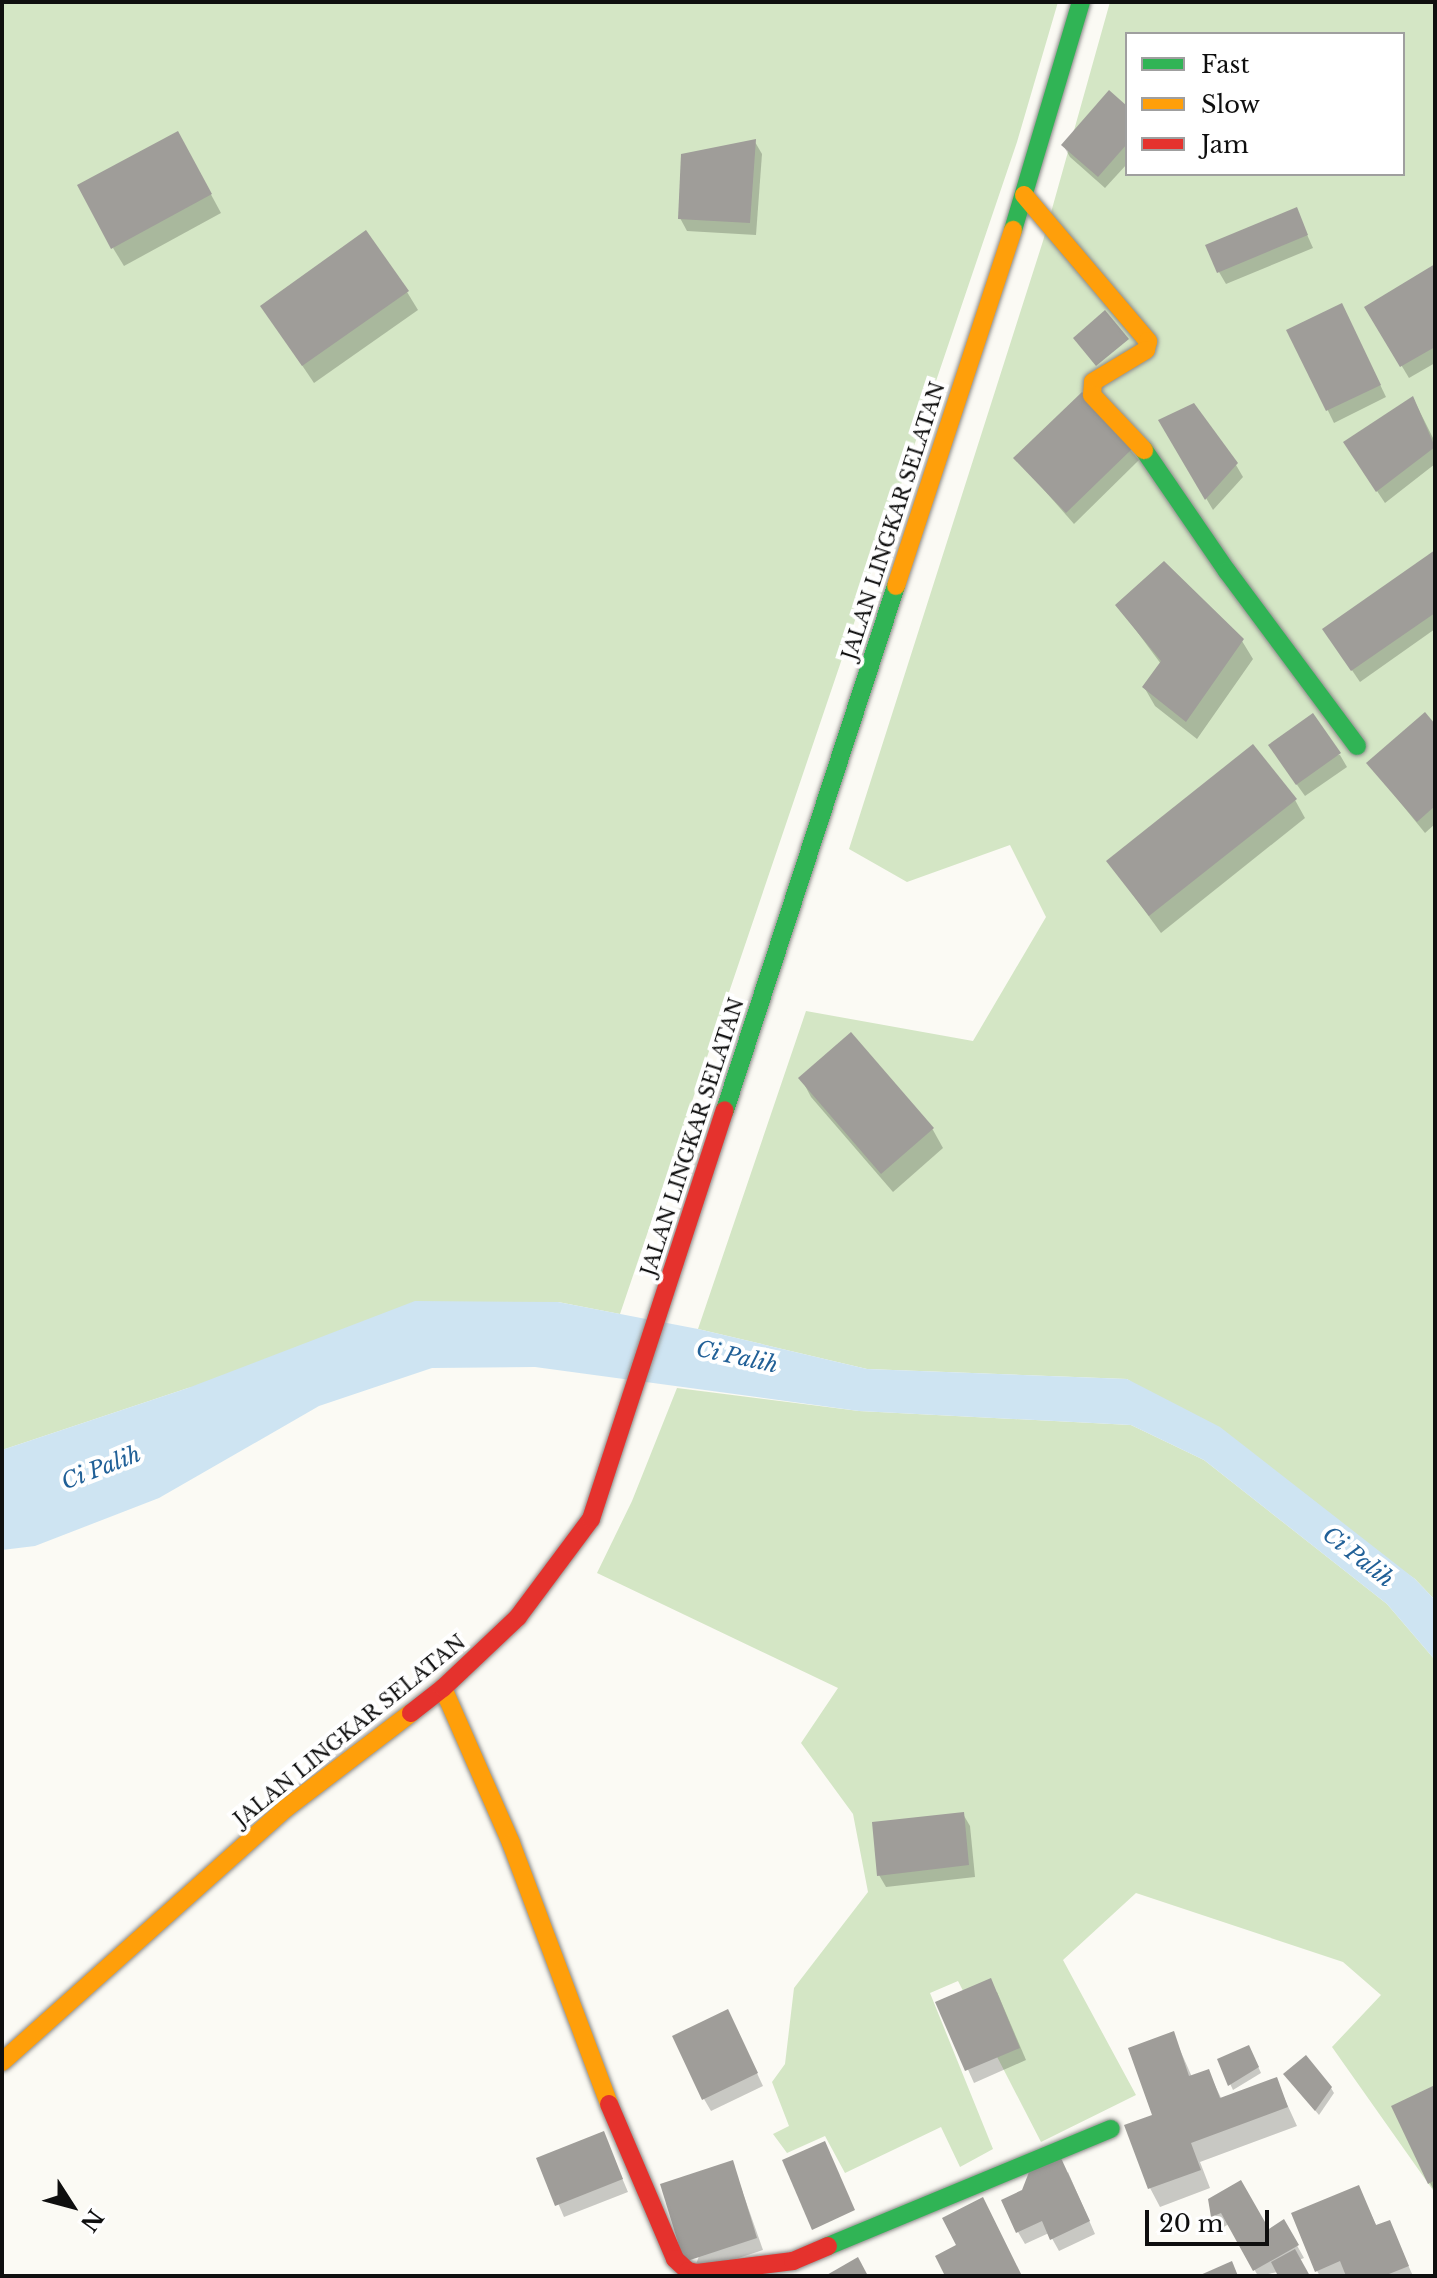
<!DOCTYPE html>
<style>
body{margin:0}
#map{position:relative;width:1437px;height:2278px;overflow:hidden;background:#fbfaf4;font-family:"Libre Baskerville",serif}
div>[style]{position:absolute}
.forest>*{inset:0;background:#d4e6c5}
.water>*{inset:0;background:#cee4f2}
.shadow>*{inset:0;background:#0003}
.building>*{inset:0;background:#9f9d99}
.roads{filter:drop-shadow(0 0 2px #8c8b89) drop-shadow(0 0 2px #8c8b89)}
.fast>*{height:18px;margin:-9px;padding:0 9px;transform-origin:9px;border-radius:9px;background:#30b455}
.slow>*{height:18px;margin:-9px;padding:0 9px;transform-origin:9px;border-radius:9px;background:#ff9f0a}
.jam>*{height:18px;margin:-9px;padding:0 9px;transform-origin:9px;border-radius:9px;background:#e5322d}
span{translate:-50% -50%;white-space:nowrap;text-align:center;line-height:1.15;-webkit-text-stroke:8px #fff;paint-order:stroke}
.street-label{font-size:20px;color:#0f0f0f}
.water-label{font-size:22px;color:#216097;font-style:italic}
.frame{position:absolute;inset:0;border:4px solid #0f0f0f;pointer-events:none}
.legend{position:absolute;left:1125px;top:32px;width:280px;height:144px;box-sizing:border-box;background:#fff;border:2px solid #9f9f9f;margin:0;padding:10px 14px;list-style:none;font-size:24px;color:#0f0f0f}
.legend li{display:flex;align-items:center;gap:16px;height:40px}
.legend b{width:40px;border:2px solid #9f9f9f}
.north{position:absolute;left:32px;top:2166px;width:80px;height:80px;-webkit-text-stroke:6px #fff;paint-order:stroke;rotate:126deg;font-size:22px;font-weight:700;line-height:32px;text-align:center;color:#0f0f0f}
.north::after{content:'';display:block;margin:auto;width:28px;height:36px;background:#0f0f0f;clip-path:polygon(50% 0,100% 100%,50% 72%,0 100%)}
.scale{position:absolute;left:1145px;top:2210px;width:124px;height:36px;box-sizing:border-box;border:4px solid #0f0f0f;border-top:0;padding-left:10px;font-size:24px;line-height:28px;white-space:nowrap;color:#0f0f0f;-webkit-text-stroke:6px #fff;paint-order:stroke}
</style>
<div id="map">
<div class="forest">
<i style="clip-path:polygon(2px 2px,1058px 2px,1017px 142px,620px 1314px,558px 1302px,188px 1388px,2px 1450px)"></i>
<i style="clip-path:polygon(evenodd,1110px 2px,1435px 2px,1435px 1600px,1415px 1579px,1127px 1379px,867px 1369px,698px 1329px,806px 1011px,973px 1041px,1046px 917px,1010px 845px,907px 882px,849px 849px,1043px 241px,1110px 2px,1127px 34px,1403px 34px,1403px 174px,1127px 174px,1127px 34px)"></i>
<i style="clip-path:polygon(677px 1388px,859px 1411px,1131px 1425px,1204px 1460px,1387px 1604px,1435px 1660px,1435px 2193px,1332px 2047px,1381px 1995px,1343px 1962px,1136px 1893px,1063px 1960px,1136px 2095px,1041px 2142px,958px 1981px,930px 1993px,993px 2149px,960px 2167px,941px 2127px,845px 2173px,825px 2136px,787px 2153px,773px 2134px,789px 2126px,772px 2082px,785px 2064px,794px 1988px,868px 1892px,853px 1814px,801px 1743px,838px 1688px,597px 1573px,632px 1501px)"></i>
</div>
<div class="water">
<i style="clip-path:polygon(415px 1301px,558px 1302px,698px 1329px,867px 1369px,1127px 1379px,1220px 1427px,1415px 1579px,1435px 1600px,1435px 1660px,1387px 1604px,1204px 1460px,1131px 1425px,859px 1411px,535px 1367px,432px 1368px,319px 1406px,159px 1498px,35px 1546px,2px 1550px,2px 1450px,188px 1388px)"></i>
</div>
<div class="shadow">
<i style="clip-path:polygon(1127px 109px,1127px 164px,1105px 188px,1070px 157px,1063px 145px)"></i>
<i style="clip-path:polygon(755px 142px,762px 154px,756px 235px,687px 231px,680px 218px)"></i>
<i style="clip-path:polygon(188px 152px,221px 213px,124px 266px,113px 248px)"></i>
<i style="clip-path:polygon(1296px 210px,1313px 248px,1226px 284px,1219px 272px)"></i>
<i style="clip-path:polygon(1435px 266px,1435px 363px,1409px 378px,1367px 308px)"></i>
<i style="clip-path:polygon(407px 292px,418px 310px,314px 383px,262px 306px)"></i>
<i style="clip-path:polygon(1348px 318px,1386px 397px,1334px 423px,1289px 331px)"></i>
<i style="clip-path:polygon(1082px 395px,1139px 460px,1074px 524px,1016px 458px)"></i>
<i style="clip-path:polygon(1413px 398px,1435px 442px,1435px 464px,1385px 503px,1353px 455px)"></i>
<i style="clip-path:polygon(1161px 421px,1236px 465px,1243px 477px,1213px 510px)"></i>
<i style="clip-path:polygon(1435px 552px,1435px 629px,1360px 682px,1332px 641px)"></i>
<i style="clip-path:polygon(1118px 606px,1242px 641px,1253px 659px,1197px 739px,1155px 706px,1144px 687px,1161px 664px)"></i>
<i style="clip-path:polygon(1435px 727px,1435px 824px,1425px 833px,1369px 764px)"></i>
<i style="clip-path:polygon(1340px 755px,1347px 767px,1305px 796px,1278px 758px)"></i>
<i style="clip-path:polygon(1295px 800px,1305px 818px,1161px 933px,1109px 862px)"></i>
<i style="clip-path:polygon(851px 1034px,933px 1130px,943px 1148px,893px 1192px,811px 1097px,801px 1078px)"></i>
<i style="clip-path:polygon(963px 1814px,970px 1826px,975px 1877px,886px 1887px,879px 1875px)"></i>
<i style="clip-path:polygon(997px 1992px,1026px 2060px,974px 2083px,938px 2003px)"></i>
<i style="clip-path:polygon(734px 2024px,763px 2086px,711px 2111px,704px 2099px)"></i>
<i style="clip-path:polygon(1173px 2034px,1192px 2077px,1208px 2071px,1222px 2100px,1276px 2080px,1297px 2126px,1200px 2162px,1210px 2188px,1160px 2207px,1150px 2188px,1155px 2116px)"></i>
<i style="clip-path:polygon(1252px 2053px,1261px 2073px,1233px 2090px,1219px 2060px)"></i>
<i style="clip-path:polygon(1289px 2080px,1331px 2088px,1334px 2093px,1319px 2115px)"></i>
<i style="clip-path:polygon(1435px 2087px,1435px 2192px,1430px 2183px)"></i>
<i style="clip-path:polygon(603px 2133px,628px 2192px,564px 2217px,539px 2159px)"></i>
<i style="clip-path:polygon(732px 2162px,763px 2250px,693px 2273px)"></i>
<i style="clip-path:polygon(1068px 2172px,1095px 2234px,1059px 2251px,1049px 2233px,1025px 2244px,1018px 2232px)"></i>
<i style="clip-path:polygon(1358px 2187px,1377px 2227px,1389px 2222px,1413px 2276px,1320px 2276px,1317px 2271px)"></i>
<i style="clip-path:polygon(1210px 2200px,1268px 2232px,1284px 2222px,1304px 2258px,1299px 2260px,1308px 2276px,1281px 2276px,1278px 2272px,1258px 2276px,1229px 2224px,1220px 2229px)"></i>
</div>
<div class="building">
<i style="clip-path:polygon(1109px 90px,1127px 106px,1127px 144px,1098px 177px,1061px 145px)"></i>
<i style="clip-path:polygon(178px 131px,212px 194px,111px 249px,77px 185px)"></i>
<i style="clip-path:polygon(756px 139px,750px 223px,678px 219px,681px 154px)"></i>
<i style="clip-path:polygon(1297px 207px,1308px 235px,1217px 273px,1205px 245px)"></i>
<i style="clip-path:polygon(366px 230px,409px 291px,302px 366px,260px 306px)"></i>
<i style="clip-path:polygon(1435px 264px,1435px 347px,1400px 367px,1364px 307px)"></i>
<i style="clip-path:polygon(1342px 303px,1381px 385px,1326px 411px,1286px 330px)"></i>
<i style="clip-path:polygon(1105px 310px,1129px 339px,1096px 366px,1073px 338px)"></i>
<i style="clip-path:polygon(1082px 392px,1134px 447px,1066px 513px,1013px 458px)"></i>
<i style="clip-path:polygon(1413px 396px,1435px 447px,1376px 492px,1343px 442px)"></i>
<i style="clip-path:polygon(1194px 403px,1238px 463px,1205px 500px,1158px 420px)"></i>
<i style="clip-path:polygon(1435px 550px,1435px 613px,1351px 671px,1322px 629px)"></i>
<i style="clip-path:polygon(1164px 561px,1244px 639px,1186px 722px,1142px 687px,1161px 661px,1115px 605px)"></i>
<i style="clip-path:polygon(1425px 712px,1435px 724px,1435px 806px,1417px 822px,1366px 763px)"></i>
<i style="clip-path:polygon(1313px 713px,1341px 753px,1296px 785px,1268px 745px)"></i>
<i style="clip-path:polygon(1253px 744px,1297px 799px,1149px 916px,1106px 861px)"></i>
<i style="clip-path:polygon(851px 1032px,934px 1128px,881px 1174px,798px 1078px)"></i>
<i style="clip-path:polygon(964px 1812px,969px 1865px,877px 1876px,872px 1822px)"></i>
<i style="clip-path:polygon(991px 1978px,1020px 2048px,965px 2071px,935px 2002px)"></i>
<i style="clip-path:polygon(728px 2009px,758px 2073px,702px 2100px,672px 2036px)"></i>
<i style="clip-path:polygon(1174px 2031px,1189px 2076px,1209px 2069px,1220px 2098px,1277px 2077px,1288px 2107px,1191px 2143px,1201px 2170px,1148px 2189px,1124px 2125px,1152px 2115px,1128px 2048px)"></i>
<i style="clip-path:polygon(1249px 2045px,1259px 2067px,1228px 2086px,1217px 2059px)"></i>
<i style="clip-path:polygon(1306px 2055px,1332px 2087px,1315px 2111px,1283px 2074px)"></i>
<i style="clip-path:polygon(1435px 2085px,1435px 2180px,1428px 2184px,1391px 2106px)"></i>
<i style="clip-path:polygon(604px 2131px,623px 2179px,555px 2206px,536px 2158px)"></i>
<i style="clip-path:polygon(825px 2141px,855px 2210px,812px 2230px,782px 2160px)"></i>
<i style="clip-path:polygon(1061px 2158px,1090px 2221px,1050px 2240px,1042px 2221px,1016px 2233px,1001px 2200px,1022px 2190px,1029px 2172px)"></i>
<i style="clip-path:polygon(733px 2160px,757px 2238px,684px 2262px,660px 2184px)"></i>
<i style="clip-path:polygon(1241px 2180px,1269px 2229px,1284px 2219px,1299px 2245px,1253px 2271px,1221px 2213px,1211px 2217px,1208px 2199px)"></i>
<i style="clip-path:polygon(1359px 2185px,1376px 2225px,1390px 2220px,1409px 2266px,1384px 2276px,1346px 2276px,1340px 2261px,1315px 2272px,1291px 2213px)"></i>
<i style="clip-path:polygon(983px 2197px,1022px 2276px,945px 2276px,935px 2256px,956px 2245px,942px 2218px)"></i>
<i style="clip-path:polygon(1295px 2249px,1310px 2276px,1278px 2276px,1271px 2262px)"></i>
<i style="clip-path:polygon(858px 2257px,868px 2276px,825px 2276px)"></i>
<i style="clip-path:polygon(1232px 2261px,1238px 2276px,1198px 2276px)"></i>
</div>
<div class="roads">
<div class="fast">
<i style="left:1013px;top:230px;width:238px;rotate:-73.4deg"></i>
<i style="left:1144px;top:450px;width:147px;rotate:55.6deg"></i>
<i style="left:1227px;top:571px;width:218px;rotate:53.4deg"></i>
<i style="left:725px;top:1110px;width:551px;rotate:-71.93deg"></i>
<i style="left:828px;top:2246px;width:306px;rotate:-22.5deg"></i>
</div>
<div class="slow">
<i style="left:1024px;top:195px;width:192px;rotate:49.7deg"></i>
<i style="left:1148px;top:341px;width:9px;rotate:103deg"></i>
<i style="left:1146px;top:350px;width:62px;rotate:148.9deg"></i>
<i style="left:1093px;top:382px;width:13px;rotate:94deg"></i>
<i style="left:1092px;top:395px;width:76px;rotate:46.6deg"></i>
<i style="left:896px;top:586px;width:375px;rotate:-71.8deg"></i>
<i style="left:443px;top:1688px;width:169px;rotate:66.3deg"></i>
<i style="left:511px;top:1843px;width:279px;rotate:69.4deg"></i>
<i style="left:2px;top:2062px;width:380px;rotate:-41.8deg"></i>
<i style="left:285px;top:1809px;width:158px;rotate:-37.3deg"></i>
</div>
<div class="jam">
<i style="left:411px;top:1713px;width:41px;rotate:-38deg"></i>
<i style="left:443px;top:1688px;width:103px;rotate:-43.4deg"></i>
<i style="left:518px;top:1617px;width:122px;rotate:-53.3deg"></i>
<i style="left:591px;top:1519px;width:430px;rotate:-71.9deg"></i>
<i style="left:609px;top:2104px;width:168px;rotate:66.9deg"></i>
<i style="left:675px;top:2259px;width:18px;rotate:43deg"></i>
<i style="left:688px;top:2271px;width:9px;rotate:13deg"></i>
<i style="left:697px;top:2273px;width:97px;rotate:-7.1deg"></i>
<i style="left:793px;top:2261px;width:38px;rotate:-23deg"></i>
</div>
</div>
<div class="street-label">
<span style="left:894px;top:521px;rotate:-72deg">JALAN LINGKAR SELATAN</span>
<span style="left:693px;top:1137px;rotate:-72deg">JALAN LINGKAR SELATAN</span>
<span style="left:350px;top:1731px;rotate:-39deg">JALAN LINGKAR SELATAN</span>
</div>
<div class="water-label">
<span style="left:737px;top:1357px;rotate:12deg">Ci Palih</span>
<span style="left:101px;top:1468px;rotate:-21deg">Ci Palih</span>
<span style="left:1358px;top:1557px;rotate:38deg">Ci Palih</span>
</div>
<div class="frame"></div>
<ul class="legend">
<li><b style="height:10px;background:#30b455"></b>Fast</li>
<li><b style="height:10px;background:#ff9f0a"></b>Slow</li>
<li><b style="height:10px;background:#e5322d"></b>Jam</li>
</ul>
<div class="north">N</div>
<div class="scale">20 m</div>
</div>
